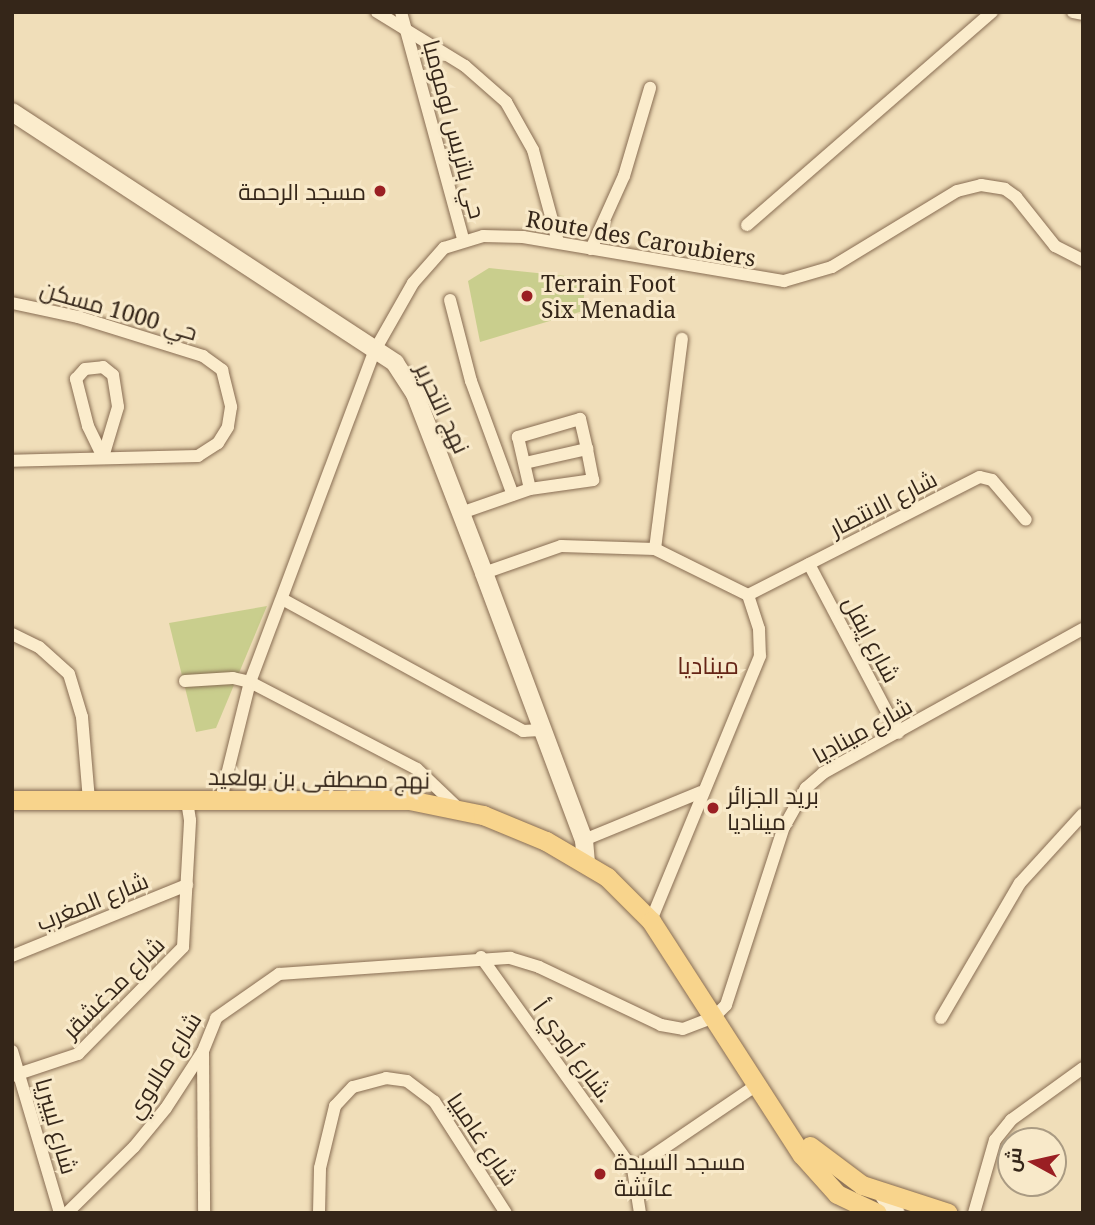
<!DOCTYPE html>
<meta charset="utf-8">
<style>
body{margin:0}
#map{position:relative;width:1095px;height:1225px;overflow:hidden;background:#f0deb9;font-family:"Noto Serif",Cairo,serif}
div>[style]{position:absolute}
.green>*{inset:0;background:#c9ce8d}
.roads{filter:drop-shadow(0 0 2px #886d53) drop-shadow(0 0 2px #886d53)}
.street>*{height:12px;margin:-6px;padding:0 6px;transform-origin:6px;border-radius:6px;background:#fbeccc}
.secondary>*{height:18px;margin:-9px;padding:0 9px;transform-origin:9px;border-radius:9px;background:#fbeccc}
.primary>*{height:19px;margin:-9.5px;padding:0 9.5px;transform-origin:9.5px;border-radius:9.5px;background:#f8d48c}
.dots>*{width:19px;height:19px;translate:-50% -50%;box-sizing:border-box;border:4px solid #f8e9c9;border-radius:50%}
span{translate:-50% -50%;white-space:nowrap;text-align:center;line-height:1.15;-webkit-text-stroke:6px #f8e9c9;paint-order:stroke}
.street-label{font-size:23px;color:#352619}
.poi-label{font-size:23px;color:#352619}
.right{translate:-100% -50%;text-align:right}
.left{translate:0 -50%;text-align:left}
.neighbourhood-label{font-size:24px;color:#652416}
.frame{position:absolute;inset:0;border:14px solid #352619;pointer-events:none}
.north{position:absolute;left:997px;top:1127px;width:70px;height:70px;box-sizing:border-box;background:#f8e9c9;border:2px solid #aa9b83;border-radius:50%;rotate:278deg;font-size:19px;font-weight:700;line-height:28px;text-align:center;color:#352619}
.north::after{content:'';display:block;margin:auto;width:24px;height:32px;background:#9a1f23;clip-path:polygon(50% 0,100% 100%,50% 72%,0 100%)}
</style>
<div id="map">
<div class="green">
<i style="clip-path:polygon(489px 268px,585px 278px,583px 311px,480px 342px,468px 281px)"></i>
<i style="clip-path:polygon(267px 606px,216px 728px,196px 732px,169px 623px)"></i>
</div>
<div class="roads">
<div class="street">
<i style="left:377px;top:12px;width:103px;rotate:31.5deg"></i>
<i style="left:465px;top:66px;width:55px;rotate:41.3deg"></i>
<i style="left:506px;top:102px;width:55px;rotate:60.6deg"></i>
<i style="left:533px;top:150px;width:95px;rotate:74.8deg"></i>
<i style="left:401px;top:12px;width:235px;rotate:74.7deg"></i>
<i style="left:1073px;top:12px;width:10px;rotate:11deg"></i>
<i style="left:747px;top:225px;width:325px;rotate:-41deg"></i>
<i style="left:591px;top:249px;width:80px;rotate:-65.7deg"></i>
<i style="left:624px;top:176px;width:92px;rotate:-73.5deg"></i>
<i style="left:450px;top:300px;width:84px;rotate:75.5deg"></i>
<i style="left:471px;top:381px;width:121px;rotate:69.8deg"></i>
<i style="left:12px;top:303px;width:67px;rotate:12deg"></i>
<i style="left:78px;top:317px;width:131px;rotate:17.3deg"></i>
<i style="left:203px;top:356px;width:24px;rotate:36deg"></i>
<i style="left:222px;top:370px;width:38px;rotate:76deg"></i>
<i style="left:231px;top:407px;width:20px;rotate:99deg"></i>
<i style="left:228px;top:427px;width:19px;rotate:122deg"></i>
<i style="left:218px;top:443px;width:24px;rotate:147deg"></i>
<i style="left:198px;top:456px;width:186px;rotate:178.5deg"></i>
<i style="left:103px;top:367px;width:13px;rotate:39deg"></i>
<i style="left:113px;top:375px;width:32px;rotate:81deg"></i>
<i style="left:118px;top:407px;width:52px;rotate:106.7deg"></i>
<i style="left:103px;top:457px;width:34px;rotate:-116deg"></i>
<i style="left:88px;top:426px;width:49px;rotate:-104.3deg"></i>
<i style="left:76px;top:379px;width:13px;rotate:-48deg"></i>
<i style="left:85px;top:369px;width:18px;rotate:-6deg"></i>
<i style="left:525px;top:463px;width:64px;rotate:-12.7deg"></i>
<i style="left:587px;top:449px;width:31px;rotate:-103deg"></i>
<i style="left:580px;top:419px;width:65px;rotate:163.8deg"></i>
<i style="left:518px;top:437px;width:53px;rotate:77deg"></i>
<i style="left:461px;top:513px;width:73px;rotate:-19.2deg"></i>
<i style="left:530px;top:489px;width:64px;rotate:-8.1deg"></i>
<i style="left:593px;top:480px;width:32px;rotate:-101deg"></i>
<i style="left:655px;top:549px;width:212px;rotate:-82.7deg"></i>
<i style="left:809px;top:564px;width:191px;rotate:62.2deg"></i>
<i style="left:484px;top:573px;width:82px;rotate:-19.3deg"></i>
<i style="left:561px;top:546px;width:94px;rotate:1.8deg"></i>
<i style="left:655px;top:549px;width:104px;rotate:26.3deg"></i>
<i style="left:748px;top:595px;width:36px;rotate:72deg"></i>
<i style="left:759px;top:629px;width:27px;rotate:88deg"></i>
<i style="left:760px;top:656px;width:287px;rotate:112.4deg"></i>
<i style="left:748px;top:595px;width:260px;rotate:-27deg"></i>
<i style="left:980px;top:477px;width:12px;rotate:14deg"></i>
<i style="left:992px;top:480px;width:52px;rotate:49.6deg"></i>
<i style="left:284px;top:600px;width:273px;rotate:28.7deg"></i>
<i style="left:523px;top:731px;width:17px;rotate:-3deg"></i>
<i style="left:12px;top:634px;width:30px;rotate:26deg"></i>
<i style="left:39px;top:647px;width:40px;rotate:42deg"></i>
<i style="left:69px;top:674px;width:45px;rotate:73.2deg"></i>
<i style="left:82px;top:717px;width:84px;rotate:85.2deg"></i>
<i style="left:185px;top:681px;width:48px;rotate:-3.6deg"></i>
<i style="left:233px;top:678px;width:17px;rotate:13deg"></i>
<i style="left:250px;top:682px;width:188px;rotate:27.5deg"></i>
<i style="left:417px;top:769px;width:55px;rotate:43.5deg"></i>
<i style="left:221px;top:799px;width:121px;rotate:-76.1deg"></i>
<i style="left:250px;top:682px;width:355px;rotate:-69.4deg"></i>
<i style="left:375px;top:350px;width:77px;rotate:-60.4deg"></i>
<i style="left:413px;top:283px;width:47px;rotate:-48.5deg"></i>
<i style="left:444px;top:248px;width:41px;rotate:-17.1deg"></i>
<i style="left:483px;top:236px;width:40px;rotate:1.4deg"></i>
<i style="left:523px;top:237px;width:265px;rotate:9.6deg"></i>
<i style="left:784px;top:281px;width:50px;rotate:-16.3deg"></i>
<i style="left:832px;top:267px;width:146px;rotate:-31.3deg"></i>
<i style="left:957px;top:191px;width:25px;rotate:-14deg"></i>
<i style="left:981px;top:185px;width:24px;rotate:9deg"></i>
<i style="left:1005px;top:189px;width:14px;rotate:36deg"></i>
<i style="left:1016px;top:197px;width:63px;rotate:51.5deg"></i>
<i style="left:1055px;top:246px;width:31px;rotate:27deg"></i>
<i style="left:584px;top:840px;width:126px;rotate:-22.3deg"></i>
<i style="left:12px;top:956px;width:189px;rotate:-22.1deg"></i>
<i style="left:481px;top:957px;width:261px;rotate:54.4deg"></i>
<i style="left:941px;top:1018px;width:156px;rotate:-59.7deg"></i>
<i style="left:1020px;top:883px;width:93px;rotate:-47.6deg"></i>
<i style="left:12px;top:1051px;width:169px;rotate:73.5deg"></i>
<i style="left:203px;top:1052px;width:161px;rotate:89.6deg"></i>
<i style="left:12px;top:1076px;width:70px;rotate:-18.4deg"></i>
<i style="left:78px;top:1054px;width:150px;rotate:-45.5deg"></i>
<i style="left:183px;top:947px;width:127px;rotate:-86.8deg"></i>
<i style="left:190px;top:820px;width:19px;rotate:-99deg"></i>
<i style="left:67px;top:1213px;width:94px;rotate:-44.6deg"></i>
<i style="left:134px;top:1147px;width:50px;rotate:-50.6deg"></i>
<i style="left:166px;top:1108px;width:68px;rotate:-57deg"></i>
<i style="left:203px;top:1051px;width:35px;rotate:-68deg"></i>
<i style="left:216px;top:1018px;width:77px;rotate:-34.9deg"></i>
<i style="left:279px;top:974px;width:232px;rotate:-4deg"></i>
<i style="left:510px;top:958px;width:30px;rotate:17deg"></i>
<i style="left:539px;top:967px;width:135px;rotate:25.4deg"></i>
<i style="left:661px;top:1025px;width:22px;rotate:10deg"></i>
<i style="left:683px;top:1029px;width:33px;rotate:-21deg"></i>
<i style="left:714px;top:1017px;width:17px;rotate:-45deg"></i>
<i style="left:726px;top:1005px;width:187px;rotate:-72deg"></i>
<i style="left:784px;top:827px;width:45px;rotate:-60.6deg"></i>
<i style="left:806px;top:788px;width:23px;rotate:-41deg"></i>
<i style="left:823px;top:773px;width:297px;rotate:-29deg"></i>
<i style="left:319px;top:1213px;width:45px;rotate:-88.7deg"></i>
<i style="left:320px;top:1168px;width:64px;rotate:-76.4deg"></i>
<i style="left:335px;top:1106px;width:26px;rotate:-47deg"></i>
<i style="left:353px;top:1087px;width:34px;rotate:-15deg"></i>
<i style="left:386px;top:1078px;width:21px;rotate:8deg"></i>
<i style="left:407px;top:1081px;width:34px;rotate:37deg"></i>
<i style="left:434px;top:1101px;width:133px;rotate:57.3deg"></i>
<i style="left:640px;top:1213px;width:45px;rotate:-99deg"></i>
<i style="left:633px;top:1169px;width:151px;rotate:-34.2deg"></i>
<i style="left:974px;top:1213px;width:76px;rotate:-74deg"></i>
<i style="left:995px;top:1140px;width:26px;rotate:-51deg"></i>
<i style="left:1011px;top:1120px;width:89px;rotate:-35.8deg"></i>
</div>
<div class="secondary">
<i style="left:12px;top:112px;width:458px;rotate:33.2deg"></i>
<i style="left:395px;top:363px;width:37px;rotate:57deg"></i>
<i style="left:415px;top:394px;width:192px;rotate:68.9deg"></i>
<i style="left:484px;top:573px;width:285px;rotate:69.5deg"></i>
<i style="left:584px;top:840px;width:23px;rotate:85deg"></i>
<i style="left:883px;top:1194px;width:23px;rotate:56deg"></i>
</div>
<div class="primary">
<i style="left:12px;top:800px;width:397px"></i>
<i style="left:409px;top:800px;width:76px;rotate:11.5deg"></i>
<i style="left:483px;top:815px;width:68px;rotate:22.4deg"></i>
<i style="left:546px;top:841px;width:71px;rotate:30.5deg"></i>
<i style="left:607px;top:877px;width:62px;rotate:45deg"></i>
<i style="left:651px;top:921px;width:278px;rotate:57.2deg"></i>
<i style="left:802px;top:1155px;width:52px;rotate:48.1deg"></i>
<i style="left:837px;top:1194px;width:44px;rotate:25.4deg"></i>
<i style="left:810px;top:1146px;width:65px;rotate:36.9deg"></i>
<i style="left:862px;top:1185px;width:90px;rotate:18deg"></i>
</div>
</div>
<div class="dots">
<i style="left:380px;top:191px;background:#9a1f23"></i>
<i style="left:527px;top:296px;background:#9a1f23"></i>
<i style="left:713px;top:808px;background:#9a1f23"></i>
<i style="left:600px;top:1174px;background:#9a1f23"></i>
</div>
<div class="street-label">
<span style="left:455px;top:129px;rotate:75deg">حي باتريس لومومبا</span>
<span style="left:641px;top:238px;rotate:10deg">Route des Caroubiers</span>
<span style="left:119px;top:310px;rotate:16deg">حي 1000 مسكن</span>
<span style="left:443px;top:408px;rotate:65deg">نهج التحرير</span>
<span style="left:883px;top:503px;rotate:-27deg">شارع الانتصار</span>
<span style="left:872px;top:639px;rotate:62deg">شارع إيفل</span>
<span style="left:862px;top:730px;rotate:-29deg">شارع ميناديا</span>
<span style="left:319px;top:778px;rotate:1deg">نهج مصطفى بن بولعيد</span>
<span style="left:92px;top:901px;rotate:-22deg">شارع المغرب</span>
<span style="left:113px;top:987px;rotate:-45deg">شارع مدغشقر</span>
<span style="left:574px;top:1051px;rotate:54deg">شارع أودي أ.</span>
<span style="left:163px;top:1065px;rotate:-58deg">شارع مالاوي</span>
<span style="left:57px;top:1126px;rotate:74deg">شارع ليبيريا</span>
<span style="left:483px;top:1139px;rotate:56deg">شارع غامبيا</span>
</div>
<div class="poi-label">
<span class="right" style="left:366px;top:191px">مسجد الرحمة</span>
<span class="left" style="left:541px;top:296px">Terrain Foot<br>Six Menadia</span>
<span class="left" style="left:727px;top:808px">بريد الجزائر<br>ميناديا</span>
<span class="left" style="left:614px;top:1174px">مسجد السيدة<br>عائشة</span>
</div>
<div class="neighbourhood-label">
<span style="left:708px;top:665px">ميناديا</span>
</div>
<div class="frame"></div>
<div class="north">ش</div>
</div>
